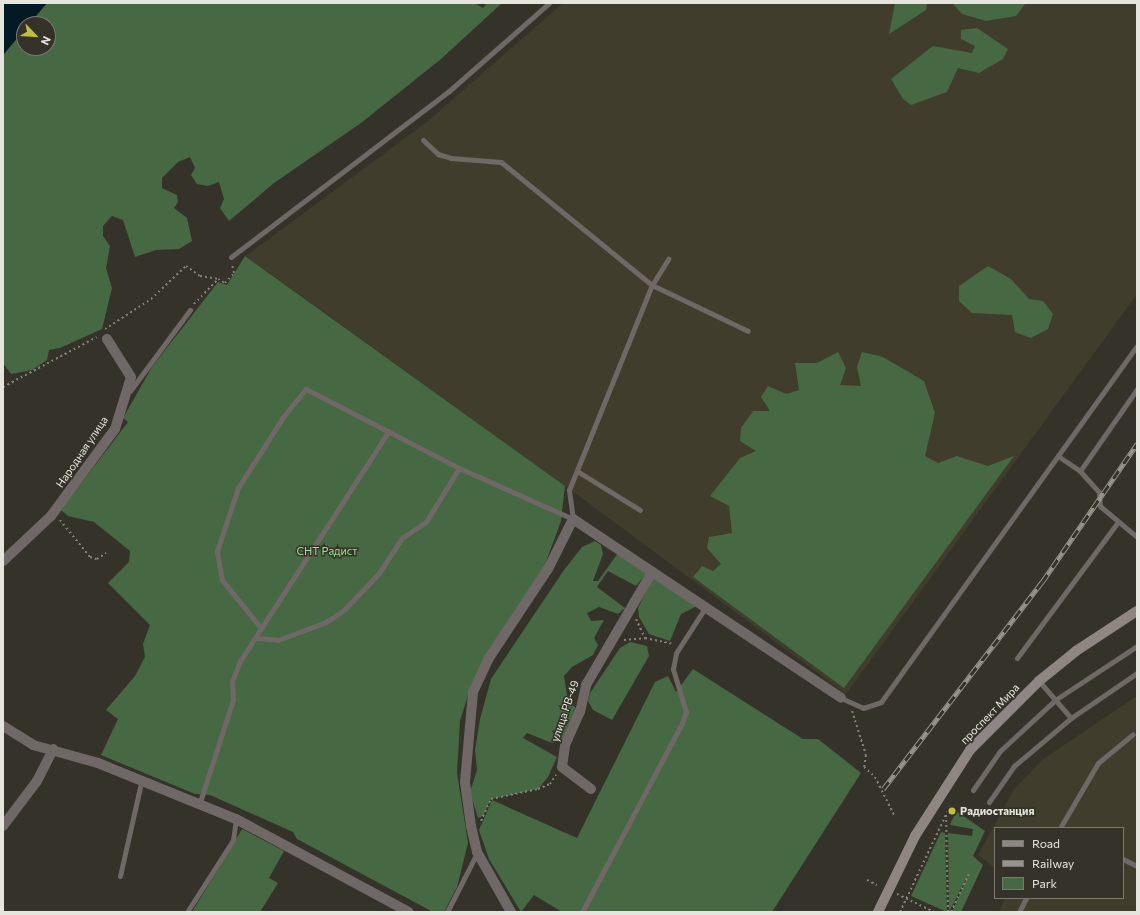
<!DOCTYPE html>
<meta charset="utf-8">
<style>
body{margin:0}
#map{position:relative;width:1140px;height:915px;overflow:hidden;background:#353329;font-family:Commissioner,sans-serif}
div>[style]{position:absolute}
.built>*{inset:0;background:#403d2c}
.green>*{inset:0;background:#466843}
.water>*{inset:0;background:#011a24}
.path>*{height:2px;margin-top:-1px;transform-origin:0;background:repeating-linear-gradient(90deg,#838279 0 2px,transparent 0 5px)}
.lane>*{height:5px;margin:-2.5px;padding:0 2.5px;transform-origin:2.5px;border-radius:2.5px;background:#6f6867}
.street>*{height:10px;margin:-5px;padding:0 5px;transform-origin:5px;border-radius:5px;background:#6f6867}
.secondary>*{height:10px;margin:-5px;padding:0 5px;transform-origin:5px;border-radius:5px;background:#8f8684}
.rail>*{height:4.5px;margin-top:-2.25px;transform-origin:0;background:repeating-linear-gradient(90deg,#353329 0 9px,#96958c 0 18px);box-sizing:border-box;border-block:1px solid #96958c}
.dots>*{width:11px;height:11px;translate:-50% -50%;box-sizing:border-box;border:2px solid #353329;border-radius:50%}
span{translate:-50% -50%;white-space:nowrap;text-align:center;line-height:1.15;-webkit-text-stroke:3px #353329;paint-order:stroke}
.street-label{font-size:11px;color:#e5e4dd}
.park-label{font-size:11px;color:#9fe599}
.poi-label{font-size:11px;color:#e5e4dd;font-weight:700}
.left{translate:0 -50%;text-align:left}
.frame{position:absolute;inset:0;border:4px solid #e5e4dd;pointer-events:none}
.legend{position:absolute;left:994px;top:827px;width:130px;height:72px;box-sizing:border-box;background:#353329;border:1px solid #7b7a71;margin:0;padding:5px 7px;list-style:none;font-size:12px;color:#e5e4dd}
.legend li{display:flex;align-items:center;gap:8px;height:20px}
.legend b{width:20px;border:1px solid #7b7a71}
.north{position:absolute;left:16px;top:16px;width:40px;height:40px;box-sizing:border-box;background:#353329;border:1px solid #7b7a71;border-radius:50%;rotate:115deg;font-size:11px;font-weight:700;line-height:16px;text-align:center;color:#e5e4dd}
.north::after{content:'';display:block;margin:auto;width:14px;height:18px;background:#c1be40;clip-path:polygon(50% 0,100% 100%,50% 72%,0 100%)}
</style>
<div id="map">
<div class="built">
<i style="clip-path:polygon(563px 3px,1137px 3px,1137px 294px,846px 694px,575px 493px,246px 256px,428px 121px)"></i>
<i style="clip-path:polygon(1137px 696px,1137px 912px,999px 912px,1005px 898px,1123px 898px,1123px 828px,995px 828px,995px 868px,978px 855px,1014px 789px,1042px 760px)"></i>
</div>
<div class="green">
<i style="clip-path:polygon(47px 3px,475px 3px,483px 8px,487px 3px,502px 3px,441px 59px,361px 123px,274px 183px,229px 221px,220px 208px,224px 199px,219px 182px,208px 186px,197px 184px,191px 175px,195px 168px,190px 157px,178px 162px,162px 178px,162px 188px,177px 195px,178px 202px,174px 208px,187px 218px,192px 241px,179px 249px,156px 250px,135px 257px,123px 220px,112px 216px,103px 226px,103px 236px,110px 246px,106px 268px,112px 288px,102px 329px,60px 348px,49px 350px,47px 360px,32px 370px,11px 374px,3px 363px,3px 55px,24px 30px,24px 48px,48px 48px,48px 24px,29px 24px)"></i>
<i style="clip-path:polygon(895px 3px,927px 3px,926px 10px,889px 34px)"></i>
<i style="clip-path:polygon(952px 3px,1024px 3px,1025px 4px,1016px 16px,986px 21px,962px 14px)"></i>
<i style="clip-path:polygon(977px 28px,1008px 49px,1003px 59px,979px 73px,958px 68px,947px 92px,911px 105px,903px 99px,891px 79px,933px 46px,972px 53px,975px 46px,961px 39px,961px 30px)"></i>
<i style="clip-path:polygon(245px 256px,565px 486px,561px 521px,544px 567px,469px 692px,460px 721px,457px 773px,468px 843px,457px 887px,444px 912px,433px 912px,297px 839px,293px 832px,210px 795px,195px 794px,101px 755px,118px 719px,106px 710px,135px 676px,145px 657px,143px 644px,150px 625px,108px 583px,129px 562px,130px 551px,94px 522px,68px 516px,61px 510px,128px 422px,123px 418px,152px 367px,218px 282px,227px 285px)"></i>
<i style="clip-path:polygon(988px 266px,1011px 279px,1029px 299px,1043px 301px,1053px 314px,1048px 329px,1031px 338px,1015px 332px,1012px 315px,972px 313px,959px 301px,959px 286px)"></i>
<i style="clip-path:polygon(838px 352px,846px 368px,840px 385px,861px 386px,857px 367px,862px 352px,883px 357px,924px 381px,935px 413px,925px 456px,938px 463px,957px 456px,988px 466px,1014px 456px,844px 688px,693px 577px,702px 566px,713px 571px,721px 564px,707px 548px,709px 537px,732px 533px,729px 506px,710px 496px,740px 458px,756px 451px,740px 441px,741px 428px,753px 411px,770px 411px,761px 397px,768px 386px,786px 394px,799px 390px,795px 363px,817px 363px)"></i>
<i style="clip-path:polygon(595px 541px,601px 545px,603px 554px,593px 581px,598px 581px,618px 553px,647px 572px,636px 586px,608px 571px,597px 587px,625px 608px,618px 614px,599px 607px,587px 613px,591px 621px,604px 620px,594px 638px,598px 645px,593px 655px,572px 667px,564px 676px,568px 701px,577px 709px,562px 740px,552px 743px,527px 733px,523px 738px,557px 757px,548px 777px,538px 789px,491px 799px,483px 816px,478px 818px,470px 792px,477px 770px,475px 750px,480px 719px,491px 679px,564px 570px,582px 547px)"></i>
<i style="clip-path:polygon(653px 578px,697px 606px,681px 614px,670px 641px,649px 634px,639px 617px,638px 608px)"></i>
<i style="clip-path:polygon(630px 642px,647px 646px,649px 656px,612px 720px,593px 710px,588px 701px,590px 693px,620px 648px)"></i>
<i style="clip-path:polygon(693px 669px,803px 739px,818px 739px,861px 773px,772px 912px,562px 912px,534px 895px,521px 912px,489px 859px,479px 830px,492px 800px,577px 838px,655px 682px,668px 676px,676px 692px)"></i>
<i style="clip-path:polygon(956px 811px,985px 831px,973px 856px,983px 865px,961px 912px,952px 912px,969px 873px,949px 912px,948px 833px,972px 836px,973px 829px,950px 825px)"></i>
<i style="clip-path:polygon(242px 829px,284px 851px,269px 878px,278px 883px,260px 912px,192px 912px)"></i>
<i style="clip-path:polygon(941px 832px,945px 833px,947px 912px,911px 896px)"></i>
</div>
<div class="water">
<i style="clip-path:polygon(3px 3px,47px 3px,29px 24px,24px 24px,24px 30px,3px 55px)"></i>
</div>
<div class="path">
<i style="left:194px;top:304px;width:35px;rotate:-46deg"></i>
<i style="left:218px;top:279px;width:8px;rotate:30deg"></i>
<i style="left:225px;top:283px;width:13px;rotate:-48deg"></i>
<i style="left:234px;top:273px;width:9px;rotate:-103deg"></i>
<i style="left:105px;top:329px;width:55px;rotate:-33.1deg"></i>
<i style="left:151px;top:299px;width:48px;rotate:-43.3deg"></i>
<i style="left:186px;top:266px;width:17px;rotate:36deg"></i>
<i style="left:200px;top:276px;width:18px;rotate:9deg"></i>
<i style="left:3px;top:387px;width:106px;rotate:-28deg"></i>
<i style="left:60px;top:520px;width:48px;rotate:51deg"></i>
<i style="left:90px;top:557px;width:7px;rotate:16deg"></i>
<i style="left:97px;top:559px;width:11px;rotate:-34deg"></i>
<i style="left:636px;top:619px;width:21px;rotate:65deg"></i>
<i style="left:645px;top:638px;width:29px;rotate:12deg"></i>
<i style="left:624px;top:640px;width:21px;rotate:-5deg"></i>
<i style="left:852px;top:711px;width:46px;rotate:72.3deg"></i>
<i style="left:866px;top:755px;width:12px;rotate:99deg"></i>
<i style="left:864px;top:767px;width:15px;rotate:42deg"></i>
<i style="left:875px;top:777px;width:45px;rotate:63.4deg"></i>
<i style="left:946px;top:815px;width:97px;rotate:88.8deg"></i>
<i style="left:481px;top:821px;width:24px;rotate:-66deg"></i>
<i style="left:491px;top:799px;width:48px;rotate:-12deg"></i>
<i style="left:538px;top:789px;width:13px;rotate:-23deg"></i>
<i style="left:550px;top:784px;width:11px;rotate:-56deg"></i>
<i style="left:867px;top:880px;width:11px;rotate:27deg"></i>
<i style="left:897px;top:894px;width:41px;rotate:25.9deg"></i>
<i style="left:900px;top:912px;width:119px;rotate:-64.7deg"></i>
<i style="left:951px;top:912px;width:42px;rotate:-64.7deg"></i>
</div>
<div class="lane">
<i style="left:423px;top:140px;width:21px;rotate:43deg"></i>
<i style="left:438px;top:154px;width:14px;rotate:17deg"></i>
<i style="left:451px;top:158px;width:50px;rotate:4.6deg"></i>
<i style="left:501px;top:162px;width:195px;rotate:39.2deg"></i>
<i style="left:652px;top:285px;width:106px;rotate:25.6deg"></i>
<i style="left:231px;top:257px;width:274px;rotate:-37.3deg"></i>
<i style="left:449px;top:91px;width:133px;rotate:-41.3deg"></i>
<i style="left:1137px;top:389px;width:100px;rotate:124.8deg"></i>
<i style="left:1080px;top:471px;width:28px;rotate:48deg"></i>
<i style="left:1099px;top:492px;width:14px;rotate:86deg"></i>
<i style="left:1100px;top:506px;width:48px;rotate:40deg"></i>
<i style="left:130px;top:391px;width:101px;rotate:-53.5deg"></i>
<i style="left:1058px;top:456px;width:27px;rotate:34deg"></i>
<i style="left:577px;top:471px;width:74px;rotate:31.8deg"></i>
<i style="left:573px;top:519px;width:29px;rotate:-98deg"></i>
<i style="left:569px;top:490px;width:221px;rotate:-68deg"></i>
<i style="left:652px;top:285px;width:31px;rotate:-58deg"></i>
<i style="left:261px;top:628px;width:62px;rotate:-129.1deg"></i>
<i style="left:222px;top:580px;width:29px;rotate:-100deg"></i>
<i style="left:217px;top:551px;width:66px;rotate:-71.6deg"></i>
<i style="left:238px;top:488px;width:84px;rotate:-57.6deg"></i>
<i style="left:283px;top:417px;width:36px;rotate:-51deg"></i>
<i style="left:306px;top:389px;width:172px;rotate:27.3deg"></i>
<i style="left:459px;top:468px;width:125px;rotate:24.1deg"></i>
<i style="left:257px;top:638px;width:21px;rotate:5deg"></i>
<i style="left:278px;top:640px;width:51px;rotate:-20.6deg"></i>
<i style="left:326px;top:622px;width:22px;rotate:-34deg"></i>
<i style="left:344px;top:610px;width:51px;rotate:-46.6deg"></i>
<i style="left:379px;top:573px;width:42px;rotate:-56.7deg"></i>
<i style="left:402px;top:538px;width:29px;rotate:-34deg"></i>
<i style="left:426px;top:522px;width:63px;rotate:-58.6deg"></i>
<i style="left:1017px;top:658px;width:169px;rotate:-53.4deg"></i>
<i style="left:1039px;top:681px;width:49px;rotate:49.1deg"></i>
<i style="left:841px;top:698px;width:24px;rotate:24deg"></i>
<i style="left:863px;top:708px;width:19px;rotate:-18deg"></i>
<i style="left:881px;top:702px;width:438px;rotate:-54.3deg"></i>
<i style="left:973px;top:790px;width:47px;rotate:-55.3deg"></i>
<i style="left:1000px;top:751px;width:75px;rotate:-42.8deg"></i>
<i style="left:1055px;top:700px;width:98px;rotate:-33.4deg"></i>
<i style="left:989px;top:802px;width:44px;rotate:-55.2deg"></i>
<i style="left:1014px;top:766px;width:75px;rotate:-40.1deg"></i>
<i style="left:1071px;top:718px;width:80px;rotate:-34.3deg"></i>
<i style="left:199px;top:805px;width:110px;rotate:-72.1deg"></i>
<i style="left:233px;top:700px;width:19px;rotate:-93deg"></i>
<i style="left:232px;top:681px;width:22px;rotate:-68deg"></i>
<i style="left:240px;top:661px;width:274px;rotate:-57.1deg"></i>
<i style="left:1060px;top:828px;width:75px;rotate:-59.7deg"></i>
<i style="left:1098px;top:763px;width:45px;rotate:-39.6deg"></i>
<i style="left:1123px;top:859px;width:16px;rotate:27deg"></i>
<i style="left:120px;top:876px;width:95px;rotate:-77.3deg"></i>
<i style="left:187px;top:912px;width:85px;rotate:-57.4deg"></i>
<i style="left:233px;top:840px;width:21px;rotate:-82deg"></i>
<i style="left:447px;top:912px;width:66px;rotate:-63deg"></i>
<i style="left:582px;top:912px;width:214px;rotate:-62.1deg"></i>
<i style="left:682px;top:723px;width:12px;rotate:-70deg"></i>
<i style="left:686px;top:712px;width:45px;rotate:-106.8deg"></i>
<i style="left:673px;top:669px;width:16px;rotate:-79deg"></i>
<i style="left:676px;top:653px;width:54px;rotate:-57.2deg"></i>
<i style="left:1019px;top:912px;width:16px;rotate:-63deg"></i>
</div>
<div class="street">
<i style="left:3px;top:561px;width:66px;rotate:-43.2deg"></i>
<i style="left:51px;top:516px;width:108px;rotate:-53.7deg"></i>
<i style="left:115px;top:429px;width:54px;rotate:-72.9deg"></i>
<i style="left:131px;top:377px;width:45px;rotate:-122.3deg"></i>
<i style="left:3px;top:726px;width:36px;rotate:32deg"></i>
<i style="left:33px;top:745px;width:67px;rotate:15.5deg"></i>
<i style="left:98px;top:763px;width:149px;rotate:22.1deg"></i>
<i style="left:236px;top:819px;width:196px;rotate:28.3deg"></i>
<i style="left:591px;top:789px;width:36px;rotate:-143deg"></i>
<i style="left:562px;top:767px;width:22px;rotate:-82deg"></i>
<i style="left:565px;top:745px;width:36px;rotate:-66deg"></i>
<i style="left:580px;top:712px;width:28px;rotate:-77deg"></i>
<i style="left:586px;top:685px;width:131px;rotate:-59.7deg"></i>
<i style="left:3px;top:826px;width:56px;rotate:-52.9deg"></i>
<i style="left:37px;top:781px;width:36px;rotate:-63deg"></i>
<i style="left:511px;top:912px;width:69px;rotate:-119.5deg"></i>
<i style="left:477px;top:852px;width:27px;rotate:-103deg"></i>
<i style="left:471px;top:826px;width:44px;rotate:-97.8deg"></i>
<i style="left:465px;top:782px;width:90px;rotate:-84.9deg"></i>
<i style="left:473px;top:692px;width:38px;rotate:-65deg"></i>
<i style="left:489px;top:658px;width:107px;rotate:-56.5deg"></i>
<i style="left:548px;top:569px;width:56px;rotate:-63.4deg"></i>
<i style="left:573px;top:519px;width:322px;rotate:33.7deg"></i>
</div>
<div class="secondary">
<i style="left:878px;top:912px;width:85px;rotate:-64deg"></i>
<i style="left:915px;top:836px;width:102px;rotate:-57.4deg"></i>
<i style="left:970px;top:750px;width:98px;rotate:-45deg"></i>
<i style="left:1039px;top:681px;width:48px;rotate:-39deg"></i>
<i style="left:1076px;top:651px;width:73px;rotate:-33.3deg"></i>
</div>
<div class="rail">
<i style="left:883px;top:789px;width:261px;rotate:-52.5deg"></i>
<i style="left:1042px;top:582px;width:168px;rotate:-55.5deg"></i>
</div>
<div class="dots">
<i style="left:952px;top:811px;background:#c1be40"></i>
</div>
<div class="street-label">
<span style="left:82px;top:452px;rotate:-56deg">Народная улица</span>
<span style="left:565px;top:711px;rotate:-71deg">улица РВ-49</span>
<span style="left:990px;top:714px;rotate:-46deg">проспект Мира</span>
</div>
<div class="park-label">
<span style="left:327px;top:551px">СНТ Радист</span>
</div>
<div class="poi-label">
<span class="left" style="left:960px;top:811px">Радиостанция</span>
</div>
<div class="frame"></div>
<ul class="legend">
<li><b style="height:5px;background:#8f8684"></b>Road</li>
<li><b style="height:5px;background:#96958c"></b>Railway</li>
<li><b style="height:11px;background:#466843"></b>Park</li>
</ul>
<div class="north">N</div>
</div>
